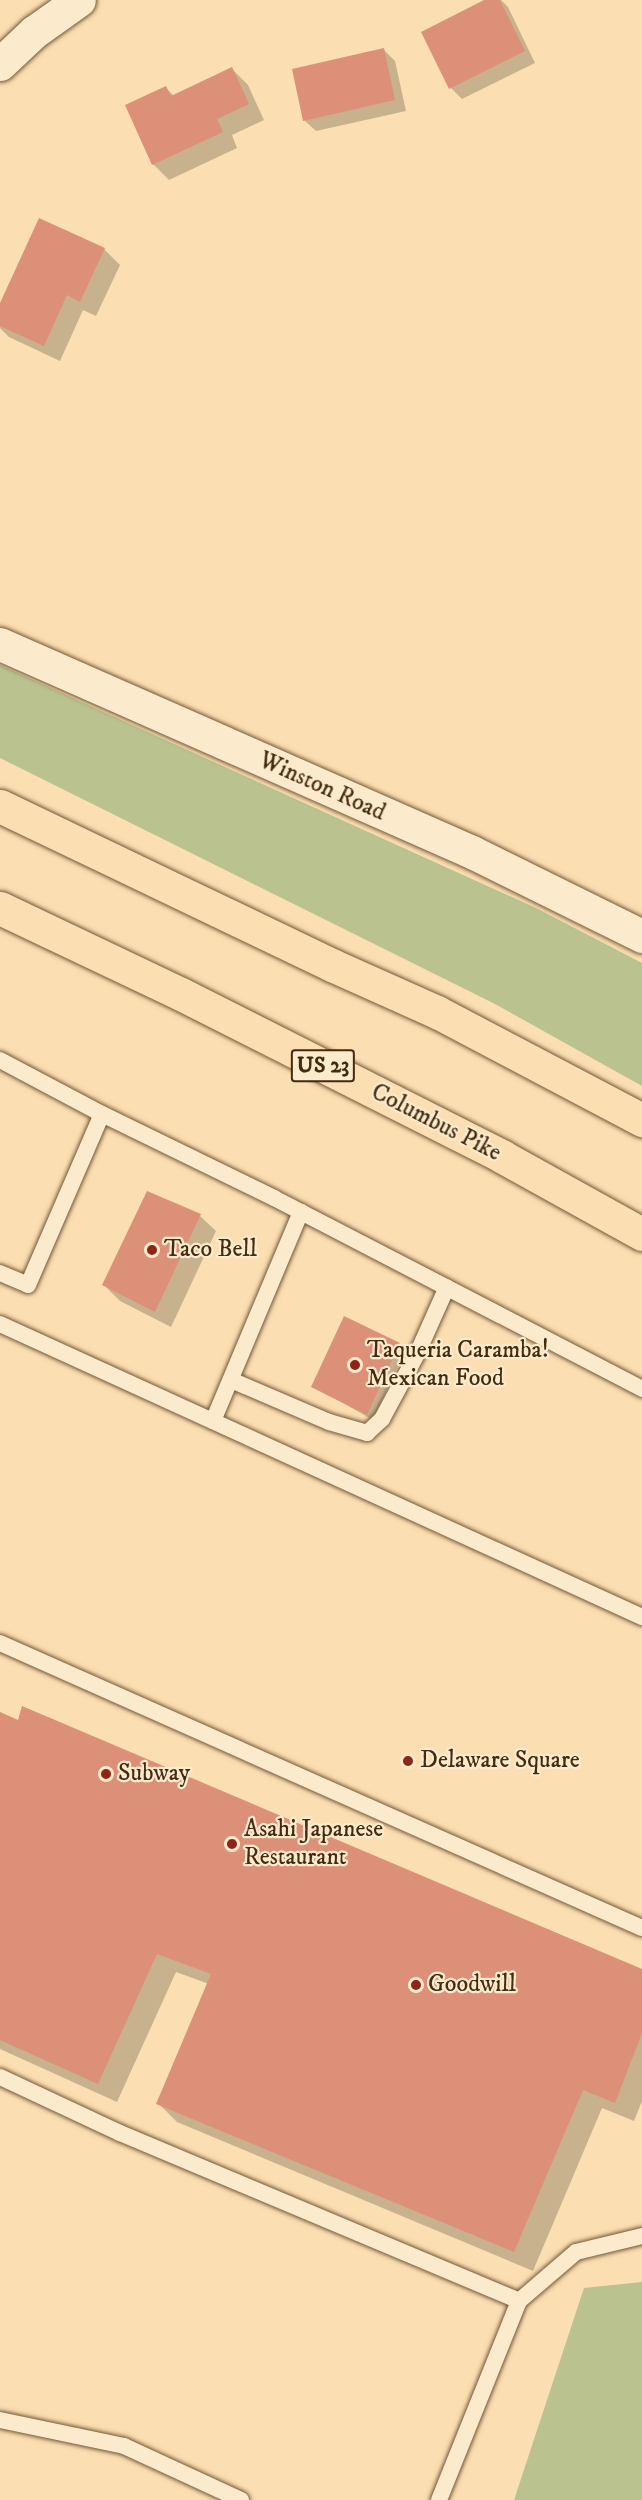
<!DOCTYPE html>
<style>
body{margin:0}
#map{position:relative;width:642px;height:2500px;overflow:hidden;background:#fbdeb1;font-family:"IM FELL DW Pica",serif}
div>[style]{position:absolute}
.green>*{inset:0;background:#bac28f}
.shadow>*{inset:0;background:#0003}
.building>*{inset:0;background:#dd9078}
.roads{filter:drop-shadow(0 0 2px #725838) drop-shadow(0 0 2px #725838)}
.service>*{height:16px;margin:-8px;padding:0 8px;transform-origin:8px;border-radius:8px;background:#fceacc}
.minor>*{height:33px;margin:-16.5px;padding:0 16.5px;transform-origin:16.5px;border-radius:16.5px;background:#fceacc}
.trunk>*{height:33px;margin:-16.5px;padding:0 16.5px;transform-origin:16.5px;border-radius:16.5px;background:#fbdeb1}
.dots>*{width:16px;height:16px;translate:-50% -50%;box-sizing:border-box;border:3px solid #fceacc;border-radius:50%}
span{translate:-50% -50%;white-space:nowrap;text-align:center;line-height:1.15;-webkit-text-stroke:4.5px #fceacc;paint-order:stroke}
.shield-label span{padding:2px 4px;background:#fceacc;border:2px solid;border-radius:4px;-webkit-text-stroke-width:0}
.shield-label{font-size:22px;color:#442b10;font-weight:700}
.street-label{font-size:24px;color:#442b10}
.poi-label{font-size:24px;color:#442b10}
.left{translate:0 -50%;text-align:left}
</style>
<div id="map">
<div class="green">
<i style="clip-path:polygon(0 665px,536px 908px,642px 963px,642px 1086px,495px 1004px,0 758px)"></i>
<i style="clip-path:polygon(642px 2282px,642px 2500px,514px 2500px,584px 2288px)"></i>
</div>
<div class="shadow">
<i style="clip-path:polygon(487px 0,501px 0,508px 7px,535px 63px,462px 99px,451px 88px)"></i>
<i style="clip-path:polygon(384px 50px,395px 61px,406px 111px,316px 131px,304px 120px)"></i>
<i style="clip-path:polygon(232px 69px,248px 85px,264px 120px,232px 135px,237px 148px,169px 180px,153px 164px,166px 88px,174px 96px)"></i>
<i style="clip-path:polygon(104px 249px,120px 265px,96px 316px,83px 310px,60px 361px,9px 337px,0 328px,0 307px)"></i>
<i style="clip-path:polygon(200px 1216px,216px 1231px,171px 1327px,120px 1301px,104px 1285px)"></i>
<i style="clip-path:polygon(399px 1344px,405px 1350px,373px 1420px,313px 1386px)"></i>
<i style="clip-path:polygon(0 1714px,642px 1970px,642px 2101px,634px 2121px,602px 2108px,533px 2271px,177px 2122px,158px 2103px,209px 1984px,176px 1972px,117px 2102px,0 2049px)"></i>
</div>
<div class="building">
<i style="clip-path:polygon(484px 0,500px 0,525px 51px,449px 89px,421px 32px)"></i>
<i style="clip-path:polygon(384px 48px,395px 100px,303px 121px,292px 69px)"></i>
<i style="clip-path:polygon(232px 67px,249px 104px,217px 119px,223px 132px,152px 165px,125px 105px,166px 86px,171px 96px)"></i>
<i style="clip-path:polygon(39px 218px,105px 248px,80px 302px,67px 295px,44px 346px,0 326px,0 303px)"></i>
<i style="clip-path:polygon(147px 1191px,201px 1214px,155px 1312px,102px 1285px)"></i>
<i style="clip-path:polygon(344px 1316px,400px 1343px,367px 1415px,311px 1387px)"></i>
<i style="clip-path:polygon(22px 1706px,642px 1969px,642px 2033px,615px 2103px,583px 2090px,514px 2252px,156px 2104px,211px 1974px,157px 1954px,98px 2084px,0 2040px,0 1712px,18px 1720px)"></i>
</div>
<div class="roads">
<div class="service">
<i style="left:0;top:1060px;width:115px;rotate:27.9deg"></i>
<i style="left:0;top:1273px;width:30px;rotate:23deg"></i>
<i style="left:28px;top:1285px;width:186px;rotate:-66.6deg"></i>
<i style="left:102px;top:1114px;width:191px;rotate:26deg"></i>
<i style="left:274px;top:1198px;width:415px;rotate:27.4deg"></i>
<i style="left:0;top:1324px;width:706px;rotate:24.53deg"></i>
<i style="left:231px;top:1380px;width:107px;rotate:23.2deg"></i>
<i style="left:329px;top:1422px;width:40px;rotate:16deg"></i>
<i style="left:367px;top:1433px;width:21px;rotate:-43deg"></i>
<i style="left:382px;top:1419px;width:74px;rotate:-61.7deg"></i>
<i style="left:417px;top:1354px;width:73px;rotate:-65.9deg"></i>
<i style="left:213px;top:1421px;width:227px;rotate:-67.2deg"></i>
<i style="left:0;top:1643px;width:702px;rotate:23.94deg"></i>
<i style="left:0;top:2077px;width:132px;rotate:25deg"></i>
<i style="left:120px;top:2133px;width:433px;rotate:22.8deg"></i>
<i style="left:0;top:2420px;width:127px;rotate:11.8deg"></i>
<i style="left:124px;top:2446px;width:129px;rotate:24.8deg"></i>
<i style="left:439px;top:2500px;width:214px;rotate:-68.1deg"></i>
<i style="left:519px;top:2301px;width:75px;rotate:-40.7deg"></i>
<i style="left:576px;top:2252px;width:68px;rotate:-13.6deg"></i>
</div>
<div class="minor">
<i style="left:0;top:64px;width:47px;rotate:-43.3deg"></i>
<i style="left:34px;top:32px;width:55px;rotate:-35.4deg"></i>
<i style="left:0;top:644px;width:516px;rotate:23.78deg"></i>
<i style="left:472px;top:852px;width:190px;rotate:26.3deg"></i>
</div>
<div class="trunk">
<i style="left:0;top:806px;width:370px;rotate:25.6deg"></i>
<i style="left:334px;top:966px;width:113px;rotate:24.1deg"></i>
<i style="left:437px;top:1012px;width:232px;rotate:27.8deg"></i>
<i style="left:0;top:908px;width:200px;rotate:25.4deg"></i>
<i style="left:181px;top:994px;width:361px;rotate:26.8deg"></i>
<i style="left:503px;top:1157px;width:159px;rotate:29deg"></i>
</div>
</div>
<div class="dots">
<i style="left:152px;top:1250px;background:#8f2418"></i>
<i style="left:355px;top:1365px;background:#8f2418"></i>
<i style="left:408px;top:1761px;background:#8f2418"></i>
<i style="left:106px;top:1774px;background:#8f2418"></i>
<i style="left:232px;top:1844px;background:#8f2418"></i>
<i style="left:416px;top:1985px;background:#8f2418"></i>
</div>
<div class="shield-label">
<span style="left:323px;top:1066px">US 23</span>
</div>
<div class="street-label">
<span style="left:322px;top:787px;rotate:24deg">Winston Road</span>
<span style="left:436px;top:1123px;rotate:27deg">Columbus Pike</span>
</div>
<div class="poi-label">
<span class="left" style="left:164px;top:1250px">Taco Bell</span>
<span class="left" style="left:367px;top:1365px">Taqueria Caramba!<br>Mexican Food</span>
<span class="left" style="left:420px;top:1761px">Delaware Square</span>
<span class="left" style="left:118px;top:1774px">Subway</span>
<span class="left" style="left:244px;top:1844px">Asahi Japanese<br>Restaurant</span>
<span class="left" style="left:428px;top:1985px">Goodwill</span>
</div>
</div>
